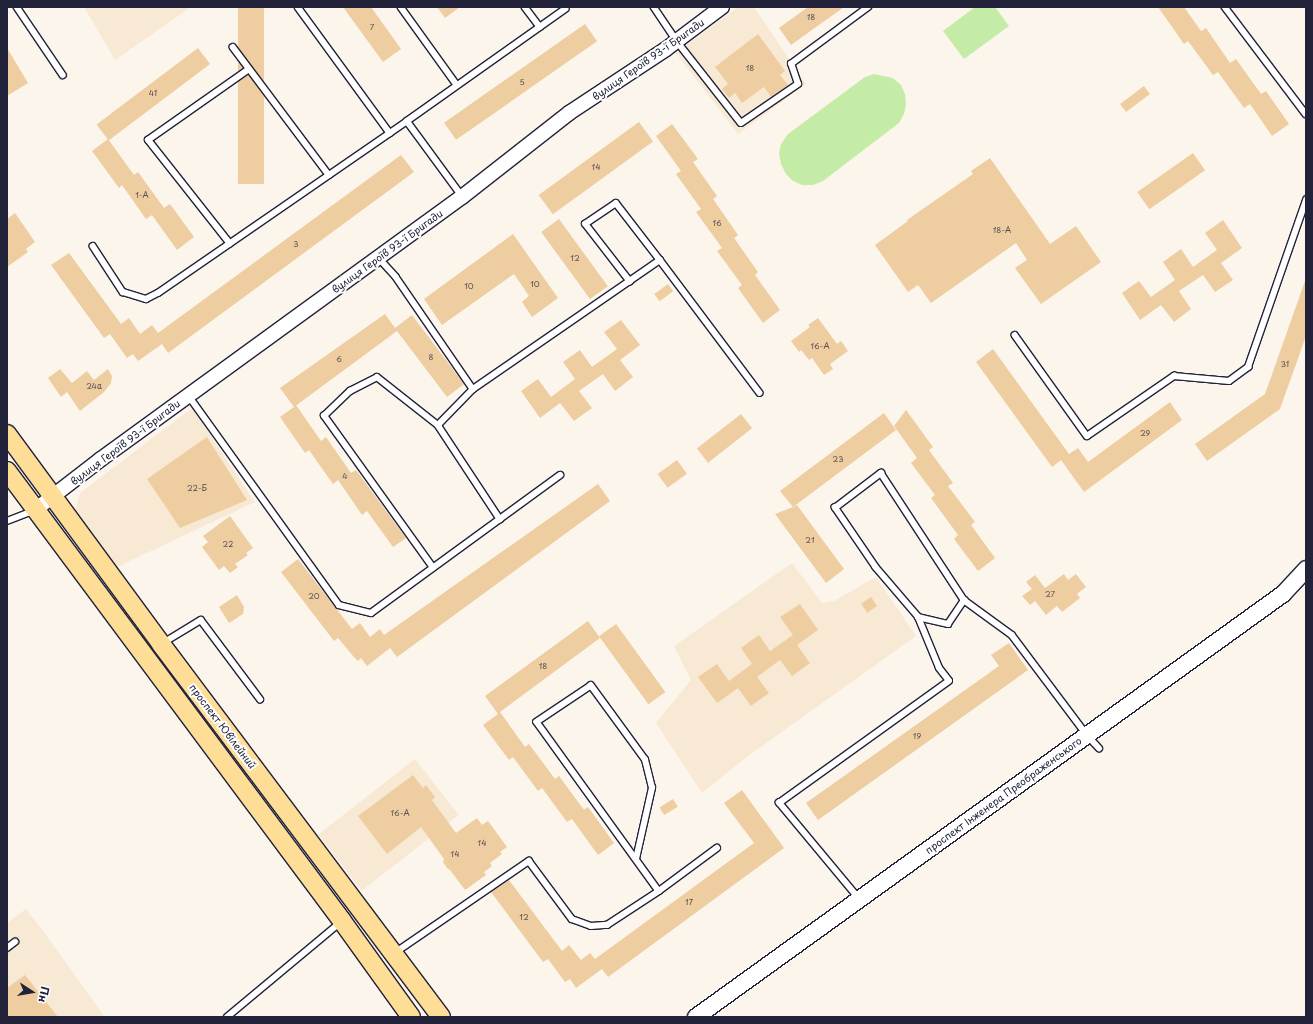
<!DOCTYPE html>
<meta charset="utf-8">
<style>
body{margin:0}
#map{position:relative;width:1313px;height:1024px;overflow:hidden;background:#fcf5ec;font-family:"Playpen Sans",sans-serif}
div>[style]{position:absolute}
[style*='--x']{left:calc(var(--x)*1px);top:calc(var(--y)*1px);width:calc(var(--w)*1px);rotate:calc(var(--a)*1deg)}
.built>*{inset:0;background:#f8e9d5;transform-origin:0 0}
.green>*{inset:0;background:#c5eca7}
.building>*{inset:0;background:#eecda0;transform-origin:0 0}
.roads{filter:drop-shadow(1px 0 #22223b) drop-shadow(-1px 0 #22223b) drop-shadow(0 1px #22223b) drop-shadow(0 -1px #22223b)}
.service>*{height:5.5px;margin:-2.75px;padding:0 2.75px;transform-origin:2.75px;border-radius:2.75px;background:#fff}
.tertiary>*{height:14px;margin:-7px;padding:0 7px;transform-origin:7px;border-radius:7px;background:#fff}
.secondary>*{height:16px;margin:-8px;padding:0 8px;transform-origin:8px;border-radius:8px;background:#fff}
.primary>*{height:18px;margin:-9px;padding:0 9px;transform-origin:9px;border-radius:9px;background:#fedd96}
span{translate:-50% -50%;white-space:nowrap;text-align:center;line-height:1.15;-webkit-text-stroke:4px #fff;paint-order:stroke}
.number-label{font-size:8px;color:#554d54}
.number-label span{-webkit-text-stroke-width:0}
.street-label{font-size:10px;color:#22223b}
.frame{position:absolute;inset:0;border:8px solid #22223b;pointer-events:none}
.north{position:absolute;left:12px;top:972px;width:40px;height:40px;-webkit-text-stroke:3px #fff;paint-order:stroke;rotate:102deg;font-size:11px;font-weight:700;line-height:16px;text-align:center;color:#22223b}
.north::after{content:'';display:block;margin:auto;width:14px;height:18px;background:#22223b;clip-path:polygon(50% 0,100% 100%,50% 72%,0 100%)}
</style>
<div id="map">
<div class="built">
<div style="clip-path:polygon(84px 7px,191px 7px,115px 60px)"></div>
<div style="clip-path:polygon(738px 7px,754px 7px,806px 84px,738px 134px,676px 53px)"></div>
<div style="clip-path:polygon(192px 408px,255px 502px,115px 568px,75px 511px,80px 493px)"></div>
<div style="clip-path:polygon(792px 563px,822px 603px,834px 601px,876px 577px,916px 636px,747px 757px,702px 793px,656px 723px,691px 680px,674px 646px)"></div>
<div style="left:415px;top:759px;width:71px;height:123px;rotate:52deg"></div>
<div style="clip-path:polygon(26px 909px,43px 931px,105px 1017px,7px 1017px,7px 923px)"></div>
</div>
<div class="green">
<div style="clip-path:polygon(975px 7px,995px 7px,1009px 26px,964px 59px,943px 31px)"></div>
<div style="clip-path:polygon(874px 74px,893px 78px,901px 85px,905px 94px,906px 104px,904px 114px,899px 123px,823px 181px,813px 185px,802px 185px,793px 181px,786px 174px,781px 164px,779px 154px,781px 144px,788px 134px,865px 77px)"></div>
</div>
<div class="building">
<div style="left:238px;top:7px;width:26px;height:177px"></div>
<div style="clip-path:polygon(343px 7px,371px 7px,401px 49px,383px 62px)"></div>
<div style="clip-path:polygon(437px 7px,460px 7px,445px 18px)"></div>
<div style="clip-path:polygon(808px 7px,844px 7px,791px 45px,779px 28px)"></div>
<div style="clip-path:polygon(1158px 7px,1184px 7px,1201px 31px,1206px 28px,1230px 63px,1236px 59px,1261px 94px,1266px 91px,1289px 124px,1272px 136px,1250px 104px,1244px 108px,1218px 72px,1213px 75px,1188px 41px,1184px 44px)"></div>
<div style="left:585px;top:24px;width:21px;height:172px;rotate:55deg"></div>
<div style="clip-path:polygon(758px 34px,785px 71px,780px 75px,788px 85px,771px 97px,764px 87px,742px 103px,735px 93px,729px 98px,722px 89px,728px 84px,715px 67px)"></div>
<div style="clip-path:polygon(7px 48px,28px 83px,7px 96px)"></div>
<div style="left:198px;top:48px;width:20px;height:127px;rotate:53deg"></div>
<div style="left:1144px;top:86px;width:10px;height:30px;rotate:53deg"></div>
<div style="left:639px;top:122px;width:24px;height:124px;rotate:54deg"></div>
<div style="clip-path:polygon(672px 124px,698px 159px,693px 162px,717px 196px,713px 199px,738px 235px,734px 238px,758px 272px,755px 275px,780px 310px,763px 323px,738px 288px,742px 285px,717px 251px,722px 248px,696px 212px,701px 209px,676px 174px,681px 171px,656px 136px)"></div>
<div style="clip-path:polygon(108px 139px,134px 175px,138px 172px,164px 208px,170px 204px,194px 237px,177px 250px,152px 215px,146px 219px,122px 185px,119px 188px,92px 151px)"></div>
<div style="left:1193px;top:153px;width:21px;height:68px;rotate:55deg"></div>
<div style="clip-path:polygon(401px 155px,414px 172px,168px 353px,162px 344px,138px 361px,133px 354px,127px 358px,110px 334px,104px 338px,51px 265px,69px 253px,121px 324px,129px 318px,140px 334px,152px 325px,158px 333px)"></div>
<div style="clip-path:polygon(990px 158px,1050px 244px,1076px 226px,1101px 262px,1041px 304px,1015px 268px,1027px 260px,1016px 243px,931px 303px,918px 285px,908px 292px,875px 245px,908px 221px,907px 220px,973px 174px,971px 171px)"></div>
<div style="clip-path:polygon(15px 213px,35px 242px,26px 249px,28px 252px,7px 267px,7px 219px)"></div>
<div style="left:559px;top:219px;width:83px;height:22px;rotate:54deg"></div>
<div style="clip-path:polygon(1223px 220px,1242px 248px,1221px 263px,1233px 280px,1215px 292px,1203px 275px,1179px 291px,1191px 309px,1174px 322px,1161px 305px,1140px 320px,1122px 293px,1139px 281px,1151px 297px,1175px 280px,1163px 262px,1181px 249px,1193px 267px,1217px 250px,1205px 233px)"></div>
<div style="clip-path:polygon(513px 234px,558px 298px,532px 317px,522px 302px,529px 296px,514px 274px,442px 325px,424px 299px)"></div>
<div style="clip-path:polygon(1305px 281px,1306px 281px,1306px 336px,1280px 409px,1207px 461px,1195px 444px,1265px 394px)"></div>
<div style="left:668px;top:284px;width:9px;height:17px;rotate:54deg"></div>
<div style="clip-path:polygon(385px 314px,395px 328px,412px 315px,464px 384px,447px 397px,397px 331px,294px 407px,296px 405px,321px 441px,326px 437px,351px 473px,356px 470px,406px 538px,393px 547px,367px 511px,362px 515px,338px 480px,333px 484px,309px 450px,305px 453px,280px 417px,294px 407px,280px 388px)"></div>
<div style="clip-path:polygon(818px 318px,837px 344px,841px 341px,848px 351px,830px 364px,833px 369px,824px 375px,812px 358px,809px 360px,801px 350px,799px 352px,791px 341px,810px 327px,808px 325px)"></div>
<div style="clip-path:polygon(621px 320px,640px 345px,620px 360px,633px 377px,615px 391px,603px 374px,579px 391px,592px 408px,574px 421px,560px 403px,540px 418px,521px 391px,538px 379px,551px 397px,575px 379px,563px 362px,580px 350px,592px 367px,617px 349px,604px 332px)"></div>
<div style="clip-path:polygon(993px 349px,1069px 454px,1078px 448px,1088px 462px,1170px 402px,1182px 420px,1084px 492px,1061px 460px,1052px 467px,976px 362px)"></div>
<div style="clip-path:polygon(60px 369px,72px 383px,87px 371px,94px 380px,108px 369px,112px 376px,111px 383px,104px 392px,80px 411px,67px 392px,61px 397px,48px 378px)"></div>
<div style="clip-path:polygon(906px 410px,933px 447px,929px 450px,953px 483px,948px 486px,975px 522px,971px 525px,995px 558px,978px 571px,954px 539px,958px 535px,931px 498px,935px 495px,911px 463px,917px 458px,894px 426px)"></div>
<div style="clip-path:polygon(884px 413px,896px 430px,793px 507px,797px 505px,844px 569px,826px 583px,775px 514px,793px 507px,780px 491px)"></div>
<div style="left:741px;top:414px;width:18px;height:56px;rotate:52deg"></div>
<div style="clip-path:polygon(207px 437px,247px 500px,180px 528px,147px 479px)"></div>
<div style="left:677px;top:460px;width:17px;height:24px;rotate:54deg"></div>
<div style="clip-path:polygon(598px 484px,610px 501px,397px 657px,390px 648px,367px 666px,361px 658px,358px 661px,353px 656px,338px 638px,334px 641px,281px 572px,298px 559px,352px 629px,360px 623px,370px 637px,380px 629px,384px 635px)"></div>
<div style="clip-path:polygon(230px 516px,253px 548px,246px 553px,248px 555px,235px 564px,238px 567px,230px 573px,224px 566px,219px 570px,202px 547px,208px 542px,203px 536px)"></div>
<div style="clip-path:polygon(1064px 574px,1068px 580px,1076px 574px,1086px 587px,1077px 594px,1080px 598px,1062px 612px,1057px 606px,1046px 615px,1035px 601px,1030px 605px,1022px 596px,1032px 589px,1026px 582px,1035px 575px,1045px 588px)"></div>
<div style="clip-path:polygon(237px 595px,244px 607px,243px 614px,229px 623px,219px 607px)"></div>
<div style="left:871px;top:597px;width:11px;height:12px;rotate:56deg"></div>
<div style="clip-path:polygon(800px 604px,818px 630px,797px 645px,810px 663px,792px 676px,780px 660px,757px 677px,769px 693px,751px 706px,738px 688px,717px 703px,698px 677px,717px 664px,729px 681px,752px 664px,741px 648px,759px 635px,770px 651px,793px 635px,780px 617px)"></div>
<div style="clip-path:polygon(588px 621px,600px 638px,500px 712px,525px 747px,529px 744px,555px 779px,559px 776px,584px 810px,588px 807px,614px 843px,598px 855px,572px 819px,567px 822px,542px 788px,538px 791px,513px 757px,509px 760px,483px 725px,498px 714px,485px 696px)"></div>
<div style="left:616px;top:624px;width:84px;height:21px;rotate:54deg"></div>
<div style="clip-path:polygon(1009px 643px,1028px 670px,818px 820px,806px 803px,999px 666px,991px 655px)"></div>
<div style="clip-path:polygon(413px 775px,423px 788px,426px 785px,435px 797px,432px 800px,456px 833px,477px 818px,482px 825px,488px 821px,507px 847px,500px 852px,502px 854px,490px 863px,492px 866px,484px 872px,486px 875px,465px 890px,450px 870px,447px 868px,443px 862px,444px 859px,421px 827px,387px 854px,358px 816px)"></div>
<div style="clip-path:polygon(742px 790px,784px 848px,608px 977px,602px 969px,576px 988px,570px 979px,565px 982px,548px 959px,543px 962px,491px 892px,509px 880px,562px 951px,569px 945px,581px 960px,590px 953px,595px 959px,754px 843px,724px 803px)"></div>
<div style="left:673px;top:799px;width:9px;height:16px;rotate:58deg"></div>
<div style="clip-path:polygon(25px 975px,58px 1017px,7px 1017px,7px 988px)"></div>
</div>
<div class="roads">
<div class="service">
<div style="--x:17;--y:7;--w:82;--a:55.9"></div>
<div style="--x:298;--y:7;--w:156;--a:53.9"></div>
<div style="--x:401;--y:7;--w:96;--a:54.3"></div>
<div style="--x:525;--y:7;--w:25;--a:53"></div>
<div style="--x:654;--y:7;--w:40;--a:56"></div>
<div style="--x:676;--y:40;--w:105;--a:51.9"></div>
<div style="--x:741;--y:123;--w:69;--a:-34.4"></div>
<div style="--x:798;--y:84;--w:21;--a:-109"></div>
<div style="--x:791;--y:64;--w:96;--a:-36.5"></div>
<div style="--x:1225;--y:7;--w:134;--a:52.9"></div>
<div style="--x:233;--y:47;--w:160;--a:53.1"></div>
<div style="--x:407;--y:121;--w:194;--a:-35.3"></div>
<div style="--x:230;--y:244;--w:132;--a:-128.3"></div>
<div style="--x:148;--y:140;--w:123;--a:-35.1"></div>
<div style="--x:93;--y:246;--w:55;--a:56.9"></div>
<div style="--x:123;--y:292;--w:24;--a:17"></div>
<div style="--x:146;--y:299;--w:13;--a:-27"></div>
<div style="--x:158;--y:293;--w:303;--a:-34.6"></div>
<div style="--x:407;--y:121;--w:93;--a:53.7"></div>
<div style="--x:379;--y:258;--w:25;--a:48"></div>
<div style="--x:396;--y:277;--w:136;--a:55.5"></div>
<div style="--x:630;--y:282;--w:73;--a:-127.8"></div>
<div style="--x:585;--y:224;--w:37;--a:-34"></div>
<div style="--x:616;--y:203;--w:72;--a:52.3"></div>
<div style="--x:1015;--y:335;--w:124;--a:54.5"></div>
<div style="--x:1087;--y:436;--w:106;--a:-34.6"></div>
<div style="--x:1174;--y:376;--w:55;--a:5.2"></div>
<div style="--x:1229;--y:381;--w:24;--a:-36"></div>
<div style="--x:1248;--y:367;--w:177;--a:-70.8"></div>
<div style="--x:189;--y:396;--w:257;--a:54.3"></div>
<div style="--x:339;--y:605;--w:33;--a:14"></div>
<div style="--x:371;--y:613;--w:234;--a:-36.1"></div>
<div style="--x:438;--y:425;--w:50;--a:-45.8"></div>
<div style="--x:473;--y:389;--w:227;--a:-34.6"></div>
<div style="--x:660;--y:260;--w:166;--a:53.1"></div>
<div style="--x:7;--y:521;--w:28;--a:-21"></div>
<div style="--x:433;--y:568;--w:187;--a:-125.6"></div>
<div style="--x:324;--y:416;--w:36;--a:-44"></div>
<div style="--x:350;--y:391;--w:30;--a:-27"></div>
<div style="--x:377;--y:377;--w:78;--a:38.2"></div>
<div style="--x:438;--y:425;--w:113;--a:56.6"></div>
<div style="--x:918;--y:617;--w:65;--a:-130.6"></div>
<div style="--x:876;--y:568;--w:73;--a:-124.3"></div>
<div style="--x:835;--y:508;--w:58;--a:-37.3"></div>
<div style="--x:881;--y:473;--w:152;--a:56.8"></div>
<div style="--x:163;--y:643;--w:44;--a:-31.2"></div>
<div style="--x:201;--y:620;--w:99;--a:53.2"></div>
<div style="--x:636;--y:859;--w:73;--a:-77.3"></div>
<div style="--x:652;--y:788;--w:29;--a:-104"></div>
<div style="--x:645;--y:760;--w:92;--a:-126.1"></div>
<div style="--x:591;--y:686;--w:65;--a:146.3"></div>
<div style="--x:537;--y:722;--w:208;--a:54.2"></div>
<div style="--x:859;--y:899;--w:125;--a:-129.8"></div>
<div style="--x:779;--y:803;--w:209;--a:-35.7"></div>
<div style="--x:949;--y:681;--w:16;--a:-128"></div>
<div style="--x:939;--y:668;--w:55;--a:-112.4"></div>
<div style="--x:918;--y:617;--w:31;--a:13"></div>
<div style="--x:948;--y:624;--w:29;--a:-56"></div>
<div style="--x:964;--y:600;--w:59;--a:36.1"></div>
<div style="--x:1012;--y:635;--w:125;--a:53.1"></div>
<div style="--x:1087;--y:735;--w:18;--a:47"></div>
<div style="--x:7;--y:948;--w:10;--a:-37"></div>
<div style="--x:396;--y:952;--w:161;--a:-34.4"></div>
<div style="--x:529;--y:861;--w:72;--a:53.4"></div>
<div style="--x:572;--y:919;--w:20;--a:20"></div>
<div style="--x:591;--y:926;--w:16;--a:-4"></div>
<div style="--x:607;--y:925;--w:62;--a:-33.2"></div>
<div style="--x:659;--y:891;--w:72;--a:-36.6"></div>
<div style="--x:227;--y:1017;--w:147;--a:-39.8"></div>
</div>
<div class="tertiary">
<div style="--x:35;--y:510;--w:83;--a:-37.7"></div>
<div style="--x:101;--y:459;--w:446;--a:-36"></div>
<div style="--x:462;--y:197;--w:136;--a:-38.1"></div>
<div style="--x:569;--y:113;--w:116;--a:-33.4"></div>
<div style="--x:666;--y:49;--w:70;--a:-36.9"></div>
</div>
<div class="secondary">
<div style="--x:696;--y:1017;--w:724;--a:-35.78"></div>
<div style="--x:1283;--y:594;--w:34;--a:-47"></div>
</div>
<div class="primary">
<div style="--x:7;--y:434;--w:260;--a:53.7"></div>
<div style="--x:161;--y:644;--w:466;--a:53.1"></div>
<div style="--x:7;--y:471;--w:561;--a:53.33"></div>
<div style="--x:342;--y:921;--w:118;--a:54.3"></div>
</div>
</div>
<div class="number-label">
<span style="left:811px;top:18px">18</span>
<span style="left:372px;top:28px">7</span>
<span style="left:750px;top:69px">18</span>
<span style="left:522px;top:83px">5</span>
<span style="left:153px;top:94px">41</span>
<span style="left:596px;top:168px">14</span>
<span style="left:142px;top:196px">1-А</span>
<span style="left:717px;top:224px">16</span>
<span style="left:1002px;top:231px">18-А</span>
<span style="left:296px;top:245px">3</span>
<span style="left:575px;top:259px">12</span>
<span style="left:535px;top:285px">10</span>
<span style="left:469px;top:287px">10</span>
<span style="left:820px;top:347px">16-А</span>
<span style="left:431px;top:358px">8</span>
<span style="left:339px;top:360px">6</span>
<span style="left:1285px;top:365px">31</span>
<span style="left:94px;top:387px">24а</span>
<span style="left:1145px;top:434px">29</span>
<span style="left:838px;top:460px">23</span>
<span style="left:345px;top:477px">4</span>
<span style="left:197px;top:489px">22-Б</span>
<span style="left:810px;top:541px">21</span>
<span style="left:228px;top:545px">22</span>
<span style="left:1050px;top:595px">27</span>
<span style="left:314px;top:597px">20</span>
<span style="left:543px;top:667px">18</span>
<span style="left:917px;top:737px">19</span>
<span style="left:400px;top:814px">16-А</span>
<span style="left:482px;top:844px">14</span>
<span style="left:455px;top:855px">14</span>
<span style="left:689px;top:903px">17</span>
<span style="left:524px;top:918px">12</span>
</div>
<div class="street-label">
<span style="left:648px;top:59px;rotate:-35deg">вулиця Героїв 93-ї Бригади</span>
<span style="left:387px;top:251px;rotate:-36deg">вулиця Героїв 93-ї Бригади</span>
<span style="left:125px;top:442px;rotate:-37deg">вулиця Героїв 93-ї Бригади</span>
<span style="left:223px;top:726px;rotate:53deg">проспект Ювілейний</span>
<span style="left:1003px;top:795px;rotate:-36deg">проспект Інженера Преображенського</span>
</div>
<div class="frame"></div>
<div class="north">Пн</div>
</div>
